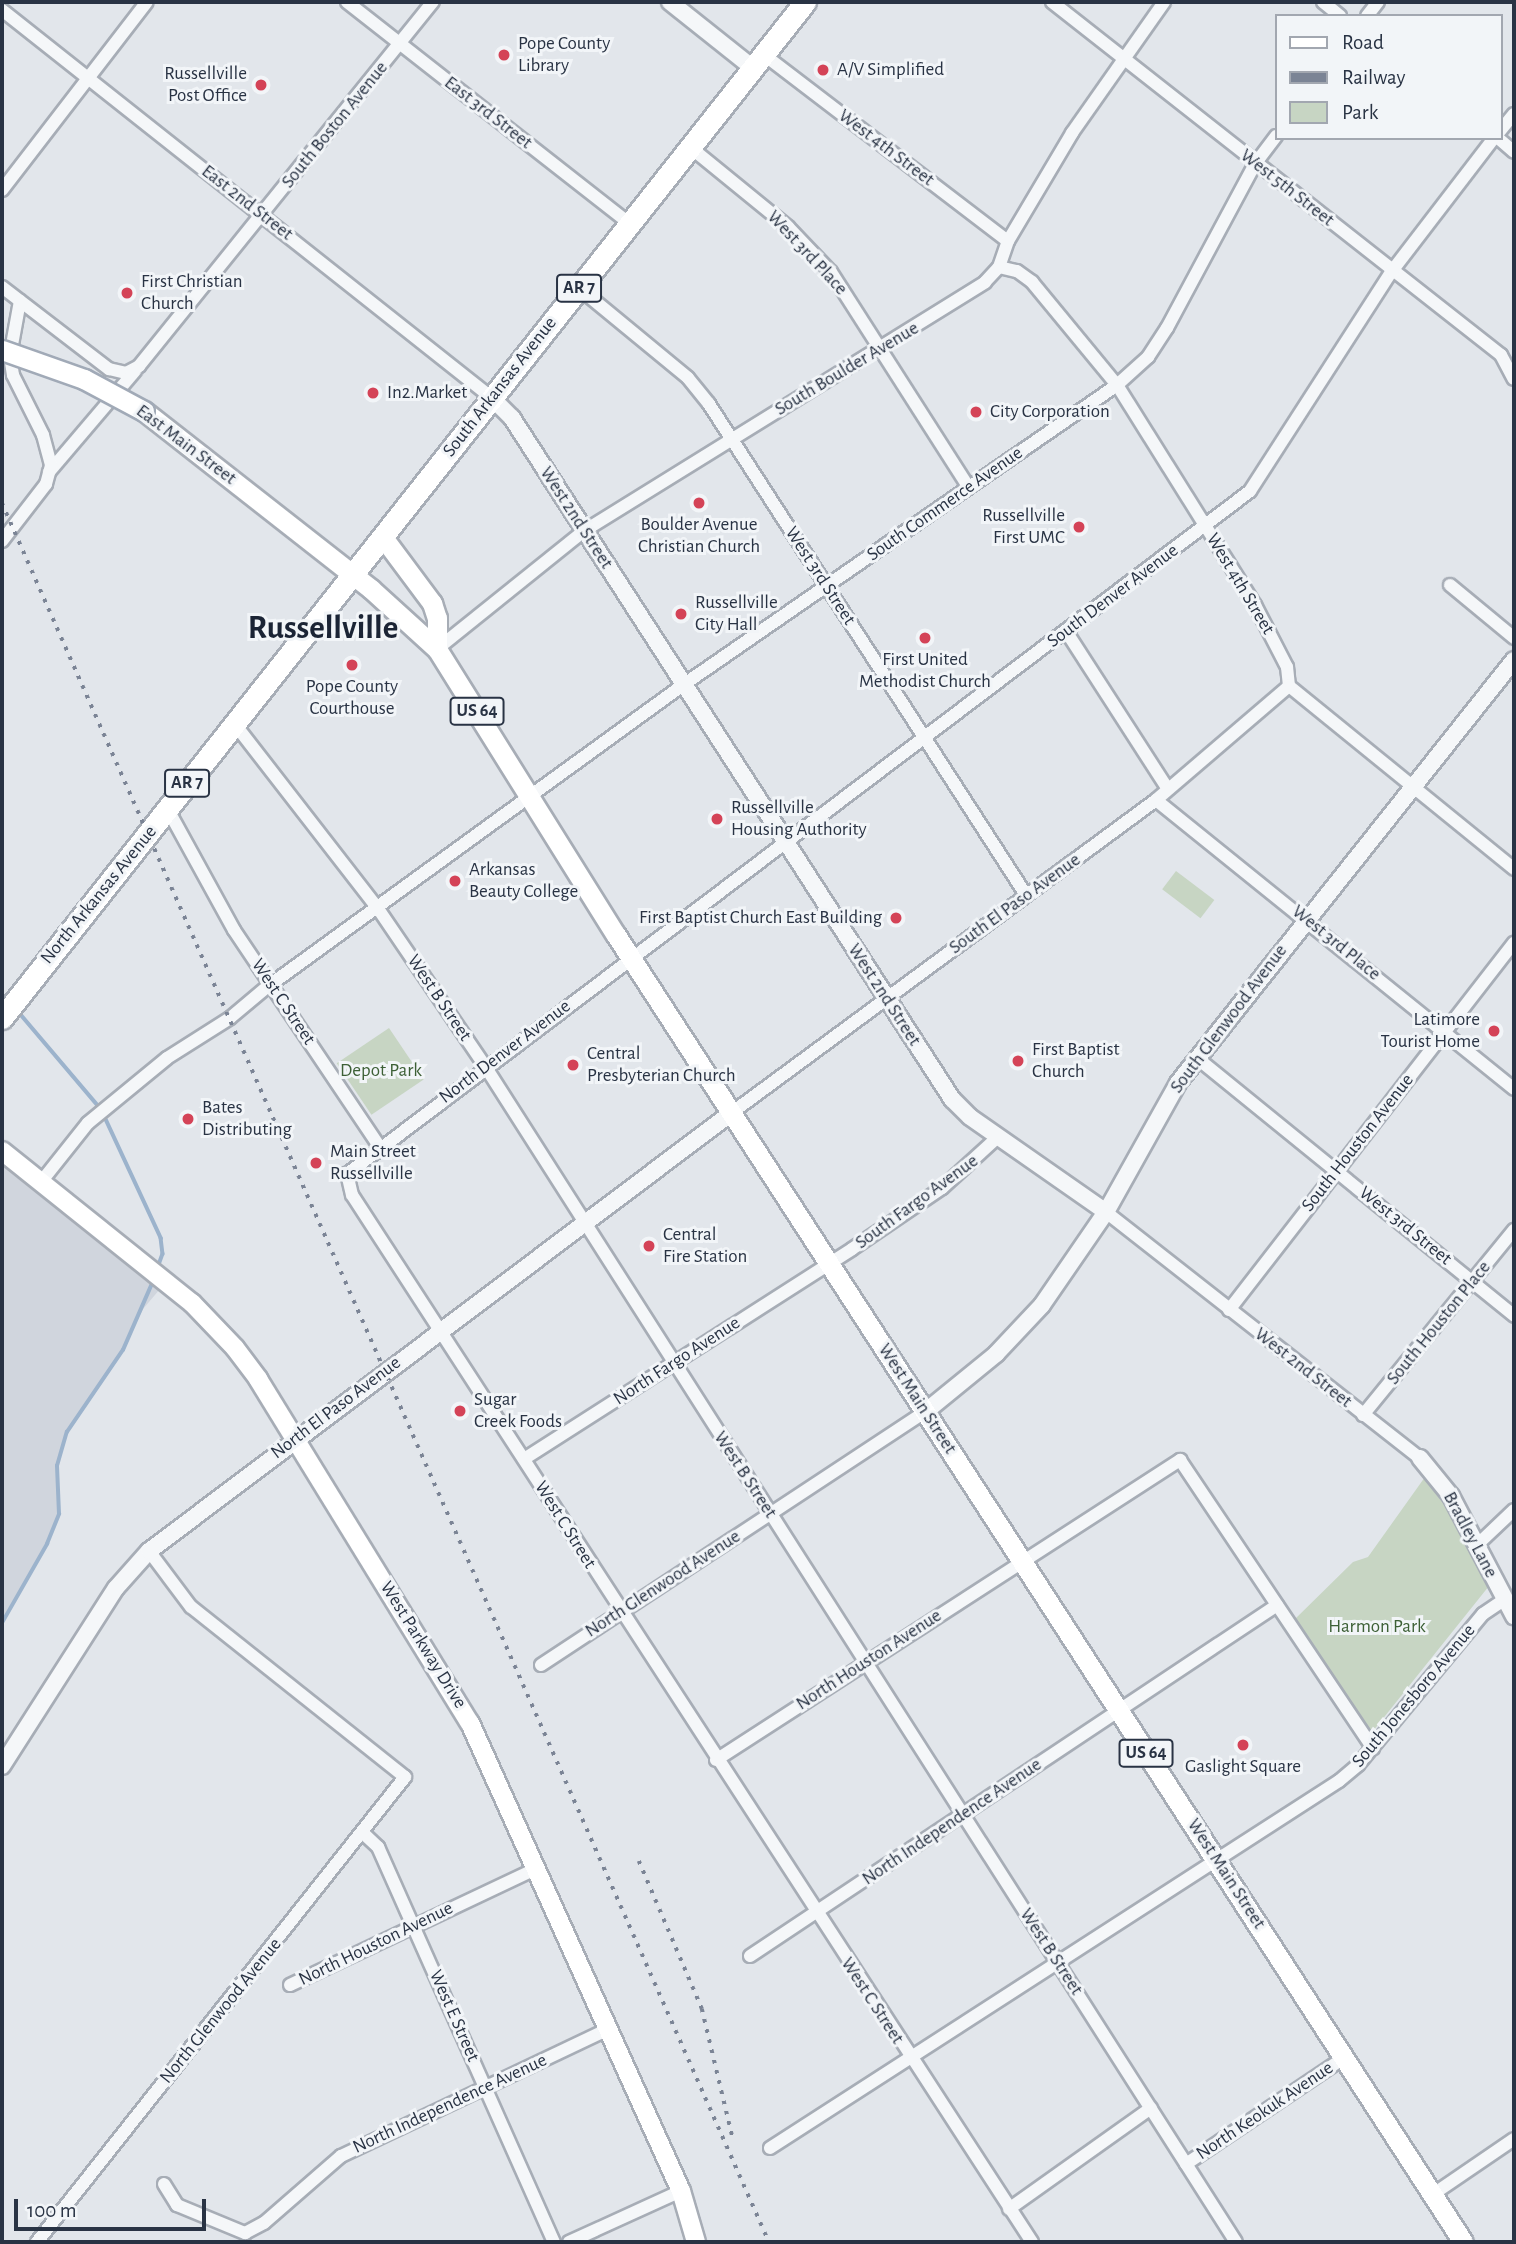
<!DOCTYPE html>
<style>
body{margin:0}
#map{position:relative;width:1516px;height:2244px;overflow:hidden;background:#e2e6eb;font-family:"Alegreya Sans",sans-serif}
div>[style]{position:absolute}
[style*='--x']{left:calc(var(--x)*1px);top:calc(var(--y)*1px);width:calc(var(--w)*1px);rotate:calc(var(--a)*1deg)}
.built>*{inset:0;background:#d0d5dd}
.green>*{inset:0;background:#c7d5c3;transform-origin:0 0}
.stream>*{height:3.5px;margin:-1.75px;padding:0 1.75px;transform-origin:1.75px;border-radius:1.75px;background:#9cb3cc}
.roads{filter:drop-shadow(2px 0 #a7adb6) drop-shadow(-2px 0 #a7adb6) drop-shadow(0 2px #a7adb6) drop-shadow(0 -2px #a7adb6)}
.minor>*{height:12px;margin:-6px;padding:0 6px;transform-origin:6px;border-radius:6px;background:#f5f7f9}
.tertiary>*{height:16px;margin:-8px;padding:0 8px;transform-origin:8px;border-radius:8px;background:#f5f7f9}
.secondary>*{height:18px;margin:-9px;padding:0 9px;transform-origin:9px;border-radius:9px;background:#fff}
.primary>*{height:19px;margin:-9.5px;padding:0 9.5px;transform-origin:9.5px;border-radius:9.5px;background:#fff}
.trunk>*{height:21px;margin:-10.5px;padding:0 10.5px;transform-origin:10.5px;border-radius:10.5px;background:#fff}
.rail>*{height:3.5px;margin-top:-1.75px;transform-origin:0;background:repeating-linear-gradient(90deg,#7b8495 0 3.5px,transparent 0 10.5px)}
.bridges{filter:drop-shadow(2px 0 #a1aab7) drop-shadow(-2px 0 #a1aab7) drop-shadow(0 2px #a1aab7) drop-shadow(0 -2px #a1aab7)}
.primary-bridge>*{height:19px;margin:-9.5px;padding:0 9.5px;transform-origin:9.5px;border-radius:9.5px;background:#fff}
.dots>*{width:19px;height:19px;translate:-50% -50%;box-sizing:border-box;border:4px solid #f2f5f8;border-radius:50%}
span{translate:-50% -50%;white-space:nowrap;text-align:center;line-height:1.15;-webkit-text-stroke:6px #f2f5f8;paint-order:stroke}
.shield-label span{padding:2px 5px;background:#f2f5f8;border:2px solid;border-radius:5px;-webkit-text-stroke-width:0}
.shield-label{font-size:18px;color:#293344;font-weight:700}
.poi-label{font-size:19px;color:#293344}
.left{translate:0 -50%;text-align:left}
.right{translate:-100% -50%;text-align:right}
.street-label{font-size:19px;color:#293344}
.park-label{font-size:19px;color:#3d6036}
.town-label{font-size:33px;color:#1b2435;font-weight:700}
.frame{position:absolute;inset:0;border:4px solid #293344;pointer-events:none}
.legend{position:absolute;left:1275px;top:14px;width:228px;height:126px;box-sizing:border-box;background:#f2f5f8;border:2px solid #a2a7b0;margin:0;padding:9px 12px;list-style:none;font-size:21px;color:#293344}
.legend li{display:flex;align-items:center;gap:14px;height:35px}
.legend b{width:35px;border:2px solid #a2a7b0}
.scale{position:absolute;left:14px;top:2199px;width:192px;height:32px;box-sizing:border-box;border:4px solid #293344;border-top:0;padding-left:9px;font-size:21px;line-height:24px;white-space:nowrap;color:#293344;-webkit-text-stroke:5px #f2f5f8;paint-order:stroke}
</style>
<div id="map">
<div class="built">
<div style="clip-path:polygon(2px 1151px,166px 1282px,143px 1309px,123px 1350px,67px 1432px,57px 1466px,59px 1514px,47px 1544px,2px 1623px)"></div>
</div>
<div class="green">
<div style="left:1176px;top:871px;width:48px;height:23px;rotate:37deg"></div>
<div style="left:389px;top:1028px;width:62px;height:63px;rotate:56deg"></div>
<div style="clip-path:polygon(1425px 1477px,1459px 1526px,1489px 1586px,1373px 1731px,1368px 1729px,1294px 1620px,1353px 1562px,1368px 1557px)"></div>
</div>
<div class="stream">
<div style="--x:17;--y:1010;--w:128;--a:49.7"></div>
<div style="--x:104;--y:1115;--w:136;--a:65.1"></div>
<div style="--x:161;--y:1238;--w:16;--a:83"></div>
<div style="--x:163;--y:1254;--w:15;--a:110"></div>
<div style="--x:2;--y:1623;--w:91;--a:-60.3"></div>
<div style="--x:47;--y:1544;--w:32;--a:-68"></div>
<div style="--x:59;--y:1514;--w:48;--a:-92.4"></div>
<div style="--x:57;--y:1466;--w:35;--a:-74"></div>
<div style="--x:67;--y:1432;--w:99;--a:-55.7"></div>
<div style="--x:123;--y:1350;--w:77;--a:-66.4"></div>
</div>
<div class="roads">
<div class="minor">
<div style="--x:347;--y:2;--w:360;--a:38.1"></div>
<div style="--x:1052;--y:2;--w:571;--a:38.17"></div>
<div style="--x:1501;--y:355;--w:27;--a:62"></div>
<div style="--x:1323;--y:2;--w:22;--a:39"></div>
<div style="--x:2;--y:10;--w:625;--a:38.37"></div>
<div style="--x:1367;--y:16;--w:18;--a:-52"></div>
<div style="--x:763;--y:54;--w:308;--a:37.4"></div>
<div style="--x:1500;--y:131;--w:22;--a:-51"></div>
<div style="--x:1498;--y:138;--w:21;--a:41"></div>
<div style="--x:690;--y:147;--w:127;--a:39.2"></div>
<div style="--x:788;--y:227;--w:62;--a:46.3"></div>
<div style="--x:831;--y:272;--w:254;--a:57.4"></div>
<div style="--x:2;--y:190;--w:237;--a:-52.4"></div>
<div style="--x:999;--y:267;--w:18;--a:13"></div>
<div style="--x:1017;--y:271;--w:19;--a:36"></div>
<div style="--x:1032;--y:282;--w:134;--a:50.5"></div>
<div style="--x:1117;--y:385;--w:260;--a:57.9"></div>
<div style="--x:1255;--y:605;--w:70;--a:62.7"></div>
<div style="--x:1287;--y:667;--w:19;--a:84"></div>
<div style="--x:1289;--y:686;--w:290;--a:39.1"></div>
<div style="--x:2;--y:287;--w:135;--a:37.5"></div>
<div style="--x:109;--y:369;--w:17;--a:13"></div>
<div style="--x:126;--y:373;--w:15;--a:-28"></div>
<div style="--x:139;--y:366;--w:468;--a:-51.1"></div>
<div style="--x:579;--y:288;--w:141;--a:39.5"></div>
<div style="--x:688;--y:378;--w:33;--a:51"></div>
<div style="--x:709;--y:404;--w:584;--a:57.15"></div>
<div style="--x:49;--y:472;--w:133;--a:-49.6"></div>
<div style="--x:2;--y:541;--w:72;--a:-52.3"></div>
<div style="--x:46;--y:484;--w:20;--a:-75"></div>
<div style="--x:51;--y:465;--w:31;--a:-105"></div>
<div style="--x:43;--y:435;--w:67;--a:-116.6"></div>
<div style="--x:13;--y:375;--w:19;--a:-99"></div>
<div style="--x:10;--y:356;--w:56;--a:-79.7"></div>
<div style="--x:1450;--y:585;--w:83;--a:39.6"></div>
<div style="--x:1066;--y:631;--w:188;--a:57.2"></div>
<div style="--x:437;--y:649;--w:189;--a:-38.8"></div>
<div style="--x:584;--y:531;--w:472;--a:-31.8"></div>
<div style="--x:985;--y:282;--w:21;--a:-47"></div>
<div style="--x:999;--y:267;--w:28;--a:-71"></div>
<div style="--x:1008;--y:241;--w:126;--a:-59.3"></div>
<div style="--x:1072;--y:133;--w:160;--a:-54.9"></div>
<div style="--x:234;--y:723;--w:237;--a:52.2"></div>
<div style="--x:379;--y:910;--w:189;--a:55.8"></div>
<div style="--x:485;--y:1066;--w:1395;--a:57.44"></div>
<div style="--x:1156;--y:800;--w:460;--a:38.9"></div>
<div style="--x:167;--y:808;--w:139;--a:61.2"></div>
<div style="--x:234;--y:930;--w:260;--a:56.1"></div>
<div style="--x:1197;--y:1058;--w:409;--a:39.1"></div>
<div style="--x:734;--y:1111;--w:524;--a:-36.39"></div>
<div style="--x:1156;--y:800;--w:175;--a:-40.6"></div>
<div style="--x:41;--y:1182;--w:75;--a:-51.5"></div>
<div style="--x:88;--y:1123;--w:102;--a:-39.4"></div>
<div style="--x:167;--y:1058;--w:75;--a:-32.4"></div>
<div style="--x:230;--y:1018;--w:48;--a:-40"></div>
<div style="--x:267;--y:987;--w:514;--a:-35.98"></div>
<div style="--x:683;--y:685;--w:528;--a:-34.65"></div>
<div style="--x:1117;--y:385;--w:42;--a:-42.1"></div>
<div style="--x:1148;--y:357;--w:35;--a:-57"></div>
<div style="--x:1167;--y:328;--w:186;--a:-61.8"></div>
<div style="--x:1255;--y:164;--w:35;--a:-53"></div>
<div style="--x:1106;--y:1212;--w:399;--a:38.1"></div>
<div style="--x:1229;--y:1310;--w:465;--a:-52.2"></div>
<div style="--x:1363;--y:1415;--w:239;--a:-50.8"></div>
<div style="--x:524;--y:1459;--w:389;--a:-32.6"></div>
<div style="--x:852;--y:1249;--w:109;--a:-34.1"></div>
<div style="--x:942;--y:1188;--w:77;--a:-42.4"></div>
<div style="--x:1477;--y:1545;--w:51;--a:-43.4"></div>
<div style="--x:541;--y:1665;--w:460;--a:-33.4"></div>
<div style="--x:716;--y:1760;--w:553;--a:-32.88"></div>
<div style="--x:1180;--y:1460;--w:347;--a:56.2"></div>
<div style="--x:363;--y:1833;--w:21;--a:43"></div>
<div style="--x:378;--y:1847;--w:432;--a:66"></div>
<div style="--x:750;--y:1956;--w:633;--a:-33.66"></div>
<div style="--x:290;--y:1985;--w:274;--a:-25.3"></div>
<div style="--x:770;--y:2148;--w:677;--a:-32.82"></div>
<div style="--x:1339;--y:1781;--w:25;--a:-40"></div>
<div style="--x:1358;--y:1765;--w:196;--a:-50.4"></div>
<div style="--x:1483;--y:1614;--w:25;--a:-34"></div>
<div style="--x:1186;--y:2164;--w:190;--a:-33.9"></div>
<div style="--x:164;--y:2184;--w:25;--a:58"></div>
<div style="--x:177;--y:2205;--w:74;--a:22.4"></div>
<div style="--x:245;--y:2233;--w:21;--a:-28"></div>
<div style="--x:264;--y:2223;--w:102;--a:-41"></div>
<div style="--x:341;--y:2156;--w:297;--a:-25.4"></div>
<div style="--x:1432;--y:2195;--w:99;--a:-34.3"></div>
<div style="--x:1009;--y:2209;--w:174;--a:-35.4"></div>
<div style="--x:37;--y:2242;--w:593;--a:-51.64"></div>
<div style="--x:405;--y:1777;--w:273;--a:-141.5"></div>
<div style="--x:191;--y:1607;--w:70;--a:-126.9"></div>
<div style="--x:569;--y:2242;--w:123;--a:-24.5"></div>
<div style="--x:1032;--y:2242;--w:1248;--a:-123"></div>
<div style="--x:352;--y:1195;--w:22;--a:-103"></div>
<div style="--x:347;--y:1174;--w:1132;--a:-37.1"></div>
<div style="--x:1250;--y:491;--w:262;--a:-57.2"></div>
<div style="--x:1392;--y:271;--w:168;--a:-52.5"></div>
</div>
<div class="tertiary">
<div style="--x:670;--y:2;--w:106;--a:38.5"></div>
<div style="--x:492;--y:398;--w:28;--a:45"></div>
<div style="--x:512;--y:418;--w:811;--a:57.13"></div>
<div style="--x:952;--y:1099;--w:25;--a:45"></div>
<div style="--x:970;--y:1117;--w:166;--a:34.9"></div>
<div style="--x:925;--y:1412;--w:92;--a:-39.2"></div>
<div style="--x:996;--y:1354;--w:67;--a:-46.8"></div>
<div style="--x:1042;--y:1305;--w:113;--a:-55.5"></div>
<div style="--x:1106;--y:1212;--w:148;--a:-60.8"></div>
<div style="--x:1178;--y:1083;--w:540;--a:-51.54"></div>
<div style="--x:1420;--y:1458;--w:49;--a:50.8"></div>
<div style="--x:1451;--y:1496;--w:136;--a:62.3"></div>
<div style="--x:2;--y:1766;--w:211;--a:-57.4"></div>
<div style="--x:116;--y:1588;--w:50;--a:-48.3"></div>
<div style="--x:149;--y:1551;--w:732;--a:-36.95"></div>
</div>
<div class="secondary">
<div style="--x:2;--y:1151;--w:243;--a:38.7"></div>
<div style="--x:192;--y:1303;--w:62;--a:46.3"></div>
<div style="--x:235;--y:1348;--w:39;--a:53"></div>
<div style="--x:258;--y:1379;--w:404;--a:58.4"></div>
<div style="--x:470;--y:1723;--w:513;--a:65.73"></div>
<div style="--x:681;--y:2191;--w:53;--a:73.6"></div>
</div>
<div class="primary">
<div style="--x:144;--y:411;--w:288;--a:38.1"></div>
<div style="--x:371;--y:589;--w:89;--a:42.3"></div>
<div style="--x:437;--y:649;--w:337;--a:58"></div>
<div style="--x:616;--y:935;--w:1557;--a:57.05"></div>
<div style="--x:382;--y:536;--w:84;--a:53.3"></div>
<div style="--x:432;--y:603;--w:16;--a:72"></div>
<div style="--x:437;--y:618;--w:31;--a:90"></div>
</div>
<div class="trunk">
<div style="--x:2;--y:1018;--w:1295;--a:-51.68"></div>
</div>
</div>
<div class="rail">
<div style="--x:2;--y:503;--w:1901;--a:66.2"></div>
<div style="--x:639;--y:1861;--w:161;--a:66.9"></div>
<div style="--x:702;--y:2009;--w:134;--a:76.6"></div>
</div>
<div class="bridges">
<div class="primary-bridge">
<div style="--x:2;--y:350;--w:87;--a:19.5"></div>
<div style="--x:84;--y:379;--w:68;--a:28.1"></div>
</div>
</div>
<div class="dots">
<div style="left:504px;top:55px;background:#d44357"></div>
<div style="left:823px;top:70px;background:#d44357"></div>
<div style="left:261px;top:85px;background:#d44357"></div>
<div style="left:127px;top:293px;background:#d44357"></div>
<div style="left:373px;top:393px;background:#d44357"></div>
<div style="left:976px;top:412px;background:#d44357"></div>
<div style="left:699px;top:503px;background:#d44357"></div>
<div style="left:1079px;top:527px;background:#d44357"></div>
<div style="left:681px;top:614px;background:#d44357"></div>
<div style="left:925px;top:638px;background:#d44357"></div>
<div style="left:352px;top:665px;background:#d44357"></div>
<div style="left:717px;top:819px;background:#d44357"></div>
<div style="left:455px;top:881px;background:#d44357"></div>
<div style="left:896px;top:918px;background:#d44357"></div>
<div style="left:1494px;top:1031px;background:#d44357"></div>
<div style="left:1018px;top:1061px;background:#d44357"></div>
<div style="left:573px;top:1065px;background:#d44357"></div>
<div style="left:188px;top:1119px;background:#d44357"></div>
<div style="left:316px;top:1163px;background:#d44357"></div>
<div style="left:649px;top:1246px;background:#d44357"></div>
<div style="left:460px;top:1411px;background:#d44357"></div>
<div style="left:1243px;top:1745px;background:#d44357"></div>
</div>
<div class="shield-label">
<span style="left:579px;top:288px">AR 7</span>
<span style="left:477px;top:711px">US 64</span>
<span style="left:187px;top:783px">AR 7</span>
<span style="left:1146px;top:1753px">US 64</span>
</div>
<div class="poi-label">
<span class="left" style="left:518px;top:55px">Pope County<br>Library</span>
<span class="left" style="left:837px;top:70px">A/V Simplified</span>
<span class="right" style="left:247px;top:85px">Russellville<br>Post Office</span>
<span class="left" style="left:141px;top:293px">First Christian<br>Church</span>
<span class="left" style="left:387px;top:393px">In2.Market</span>
<span class="left" style="left:990px;top:412px">City Corporation</span>
<span class="right" style="left:1065px;top:527px">Russellville<br>First UMC</span>
<span style="left:699px;top:536px">Boulder Avenue<br>Christian Church</span>
<span class="left" style="left:695px;top:614px">Russellville<br>City Hall</span>
<span style="left:925px;top:671px">First United<br>Methodist Church</span>
<span style="left:352px;top:698px">Pope County<br>Courthouse</span>
<span class="left" style="left:731px;top:819px">Russellville<br>Housing Authority</span>
<span class="left" style="left:469px;top:881px">Arkansas<br>Beauty College</span>
<span class="right" style="left:882px;top:918px">First Baptist Church East Building</span>
<span class="right" style="left:1480px;top:1031px">Latimore<br>Tourist Home</span>
<span class="left" style="left:1032px;top:1061px">First Baptist<br>Church</span>
<span class="left" style="left:587px;top:1065px">Central<br>Presbyterian Church</span>
<span class="left" style="left:202px;top:1119px">Bates<br>Distributing</span>
<span class="left" style="left:330px;top:1163px">Main Street<br>Russellville</span>
<span class="left" style="left:663px;top:1246px">Central<br>Fire Station</span>
<span class="left" style="left:474px;top:1411px">Sugar<br>Creek Foods</span>
<span style="left:1243px;top:1767px">Gaslight Square</span>
</div>
<div class="street-label">
<span style="left:488px;top:113px;rotate:38deg">East 3rd Street</span>
<span style="left:335px;top:125px;rotate:-51deg">South Boston Avenue</span>
<span style="left:886px;top:148px;rotate:37deg">West 4th Street</span>
<span style="left:1287px;top:188px;rotate:38deg">West 5th Street</span>
<span style="left:247px;top:203px;rotate:38deg">East 2nd Street</span>
<span style="left:807px;top:253px;rotate:47deg">West 3rd Place</span>
<span style="left:847px;top:369px;rotate:-31deg">South Boulder Avenue</span>
<span style="left:500px;top:387px;rotate:-52deg">South Arkansas Avenue</span>
<span style="left:186px;top:445px;rotate:37deg">East Main Street</span>
<span style="left:945px;top:504px;rotate:-35deg">South Commerce Avenue</span>
<span style="left:576px;top:518px;rotate:57deg">West 2nd Street</span>
<span style="left:820px;top:576px;rotate:57deg">West 3rd Street</span>
<span style="left:1240px;top:584px;rotate:59deg">West 4th Street</span>
<span style="left:1113px;top:596px;rotate:-37deg">South Denver Avenue</span>
<span style="left:99px;top:895px;rotate:-51deg">North Arkansas Avenue</span>
<span style="left:1015px;top:904px;rotate:-36deg">South El Paso Avenue</span>
<span style="left:1336px;top:943px;rotate:39deg">West 3rd Place</span>
<span style="left:884px;top:995px;rotate:57deg">West 2nd Street</span>
<span style="left:439px;top:998px;rotate:56deg">West B Street</span>
<span style="left:283px;top:1002px;rotate:56deg">West C Street</span>
<span style="left:1229px;top:1019px;rotate:-53deg">South Glenwood Avenue</span>
<span style="left:505px;top:1052px;rotate:-37deg">North Denver Avenue</span>
<span style="left:1358px;top:1143px;rotate:-52deg">South Houston Avenue</span>
<span style="left:917px;top:1202px;rotate:-36deg">South Fargo Avenue</span>
<span style="left:1405px;top:1226px;rotate:39deg">West 3rd Street</span>
<span style="left:1439px;top:1323px;rotate:-51deg">South Houston Place</span>
<span style="left:677px;top:1361px;rotate:-33deg">North Fargo Avenue</span>
<span style="left:1303px;top:1368px;rotate:38deg">West 2nd Street</span>
<span style="left:917px;top:1399px;rotate:57deg">West Main Street</span>
<span style="left:336px;top:1408px;rotate:-37deg">North El Paso Avenue</span>
<span style="left:745px;top:1475px;rotate:57deg">West B Street</span>
<span style="left:565px;top:1525px;rotate:58deg">West C Street</span>
<span style="left:1470px;top:1535px;rotate:62deg">Bradley Lane</span>
<span style="left:663px;top:1584px;rotate:-33deg">North Glenwood Avenue</span>
<span style="left:423px;top:1645px;rotate:58deg">West Parkway Drive</span>
<span style="left:869px;top:1660px;rotate:-33deg">North Houston Avenue</span>
<span style="left:1414px;top:1696px;rotate:-50deg">South Jonesboro Avenue</span>
<span style="left:952px;top:1822px;rotate:-34deg">North Independence Avenue</span>
<span style="left:1226px;top:1874px;rotate:57deg">West Main Street</span>
<span style="left:376px;top:1944px;rotate:-26deg">North Houston Avenue</span>
<span style="left:1051px;top:1952px;rotate:57deg">West B Street</span>
<span style="left:872px;top:2001px;rotate:57deg">West C Street</span>
<span style="left:221px;top:2011px;rotate:-51deg">North Glenwood Avenue</span>
<span style="left:454px;top:2016px;rotate:66deg">West E Street</span>
<span style="left:450px;top:2104px;rotate:-25deg">North Independence Avenue</span>
<span style="left:1265px;top:2111px;rotate:-34deg">North Keokuk Avenue</span>
</div>
<div class="park-label">
<span style="left:381px;top:1071px">Depot Park</span>
<span style="left:1377px;top:1627px">Harmon Park</span>
</div>
<div class="town-label">
<span style="left:323px;top:629px">Russellville</span>
</div>
<div class="frame"></div>
<ul class="legend">
<li><b style="height:9px;background:#fff"></b>Road</li>
<li><b style="height:9px;background:#7b8495"></b>Railway</li>
<li><b style="height:19px;background:#c7d5c3"></b>Park</li>
</ul>
<div class="scale">100 m</div>
</div>
